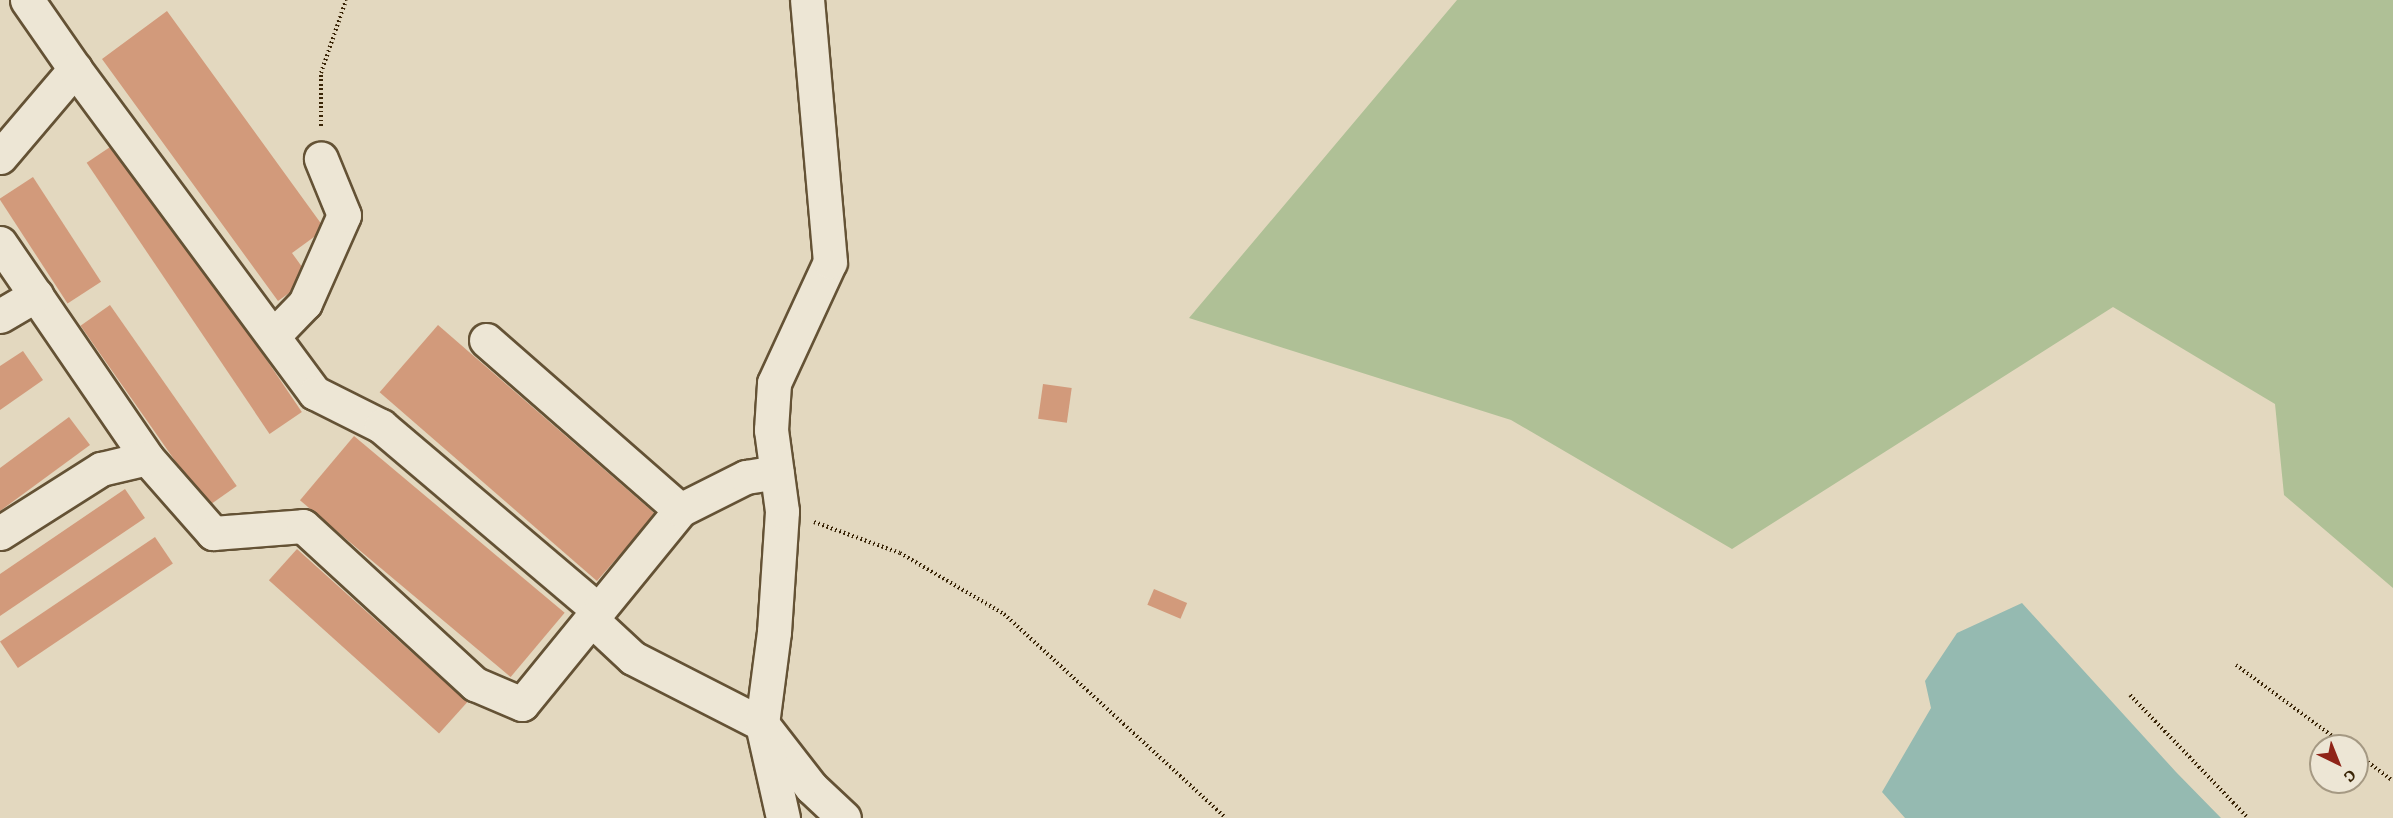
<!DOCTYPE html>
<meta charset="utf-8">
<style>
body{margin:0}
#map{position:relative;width:2393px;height:818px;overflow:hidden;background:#e3d8bf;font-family:Alegreya,serif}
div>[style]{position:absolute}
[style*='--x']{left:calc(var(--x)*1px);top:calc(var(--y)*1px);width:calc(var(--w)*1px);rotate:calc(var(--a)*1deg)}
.green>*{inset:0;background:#afc096}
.water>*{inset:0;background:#95bab1}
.building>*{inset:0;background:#d29a7b;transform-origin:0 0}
.path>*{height:4px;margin-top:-2px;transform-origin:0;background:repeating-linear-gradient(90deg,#3a2507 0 1.5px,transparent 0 4.5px)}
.roads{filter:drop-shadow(2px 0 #645235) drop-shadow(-2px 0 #645235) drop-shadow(0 2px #645235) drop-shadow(0 -2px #645235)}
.minor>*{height:33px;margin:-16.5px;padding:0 16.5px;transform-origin:16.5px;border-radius:16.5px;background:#ede6d5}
span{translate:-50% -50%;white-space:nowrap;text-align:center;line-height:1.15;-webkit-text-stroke:4.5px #ede6d5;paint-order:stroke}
.north{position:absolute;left:2309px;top:734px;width:60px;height:60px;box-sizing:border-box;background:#ede6d5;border:2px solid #a59983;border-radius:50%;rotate:137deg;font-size:16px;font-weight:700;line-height:24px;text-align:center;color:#3a2507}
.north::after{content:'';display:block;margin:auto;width:21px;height:27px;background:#8f2418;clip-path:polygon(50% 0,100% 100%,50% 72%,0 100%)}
</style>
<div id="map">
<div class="green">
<div style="clip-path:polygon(1457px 0,2393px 0,2393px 588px,2284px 495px,2275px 404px,2113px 307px,1732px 549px,1511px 420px,1189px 318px)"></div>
</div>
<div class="water">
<div style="clip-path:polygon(2022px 603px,2176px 772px,2221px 818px,1905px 818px,1882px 792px,1931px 708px,1925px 681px,1957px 633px)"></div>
</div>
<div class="building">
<div style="clip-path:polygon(167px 11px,325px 229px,292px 253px,310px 278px,278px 301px,102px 59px)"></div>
<div style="left:119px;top:141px;width:327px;height:39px;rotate:56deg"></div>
<div style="left:33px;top:177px;width:125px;height:40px;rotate:57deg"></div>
<div style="left:110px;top:305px;width:221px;height:36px;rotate:55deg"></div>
<div style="left:438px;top:325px;width:288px;height:89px;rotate:41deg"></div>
<div style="clip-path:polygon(23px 351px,43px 380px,0 410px,0 366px)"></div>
<div style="left:1043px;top:384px;width:29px;height:35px;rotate:8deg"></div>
<div style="clip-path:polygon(69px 417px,90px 445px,0 511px,0 468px)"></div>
<div style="left:354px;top:436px;width:275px;height:84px;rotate:40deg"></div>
<div style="clip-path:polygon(125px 489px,145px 518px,0 616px,0 574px)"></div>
<div style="left:155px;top:537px;width:32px;height:187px;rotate:56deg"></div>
<div style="left:297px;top:549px;width:229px;height:42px;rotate:42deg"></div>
<div style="left:1154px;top:589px;width:36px;height:17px;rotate:23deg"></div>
</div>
<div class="path">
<div style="--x:321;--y:126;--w:53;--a:-90"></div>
<div style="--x:321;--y:73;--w:77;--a:-71.1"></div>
<div style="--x:814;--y:522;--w:91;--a:19.8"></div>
<div style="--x:900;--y:553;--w:121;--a:30.4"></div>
<div style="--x:1004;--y:614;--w:301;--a:42.6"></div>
<div style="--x:2236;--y:665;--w:137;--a:36.4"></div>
<div style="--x:2130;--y:695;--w:170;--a:46.2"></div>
<div style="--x:2357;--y:754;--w:45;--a:36.9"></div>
</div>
<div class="roads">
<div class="minor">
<div style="--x:27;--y:0;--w:84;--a:55.2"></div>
<div style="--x:0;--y:157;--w:116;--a:-49.6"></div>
<div style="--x:75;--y:69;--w:403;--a:53.5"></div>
<div style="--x:315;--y:393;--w:74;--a:26.6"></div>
<div style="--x:381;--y:426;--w:285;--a:40.3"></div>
<div style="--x:0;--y:243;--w:260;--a:55.6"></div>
<div style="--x:147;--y:458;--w:100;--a:48.7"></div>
<div style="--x:213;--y:533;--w:90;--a:-4.4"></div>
<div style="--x:303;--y:526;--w:234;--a:42.6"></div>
<div style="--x:475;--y:684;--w:51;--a:23.1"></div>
<div style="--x:522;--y:704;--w:250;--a:-50.8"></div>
<div style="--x:0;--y:316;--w:42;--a:-30.3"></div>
<div style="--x:275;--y:334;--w:43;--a:-45.9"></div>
<div style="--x:305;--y:303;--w:96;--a:-66.1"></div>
<div style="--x:344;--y:215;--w:61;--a:-112.3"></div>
<div style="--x:486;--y:340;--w:258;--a:41.2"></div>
<div style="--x:680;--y:510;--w:74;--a:-26.6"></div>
<div style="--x:746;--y:477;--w:31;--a:-9"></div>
<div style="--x:0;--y:533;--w:120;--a:-32.4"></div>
<div style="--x:101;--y:469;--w:47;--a:-13.4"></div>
<div style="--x:591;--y:619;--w:57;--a:42.9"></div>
<div style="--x:633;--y:658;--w:145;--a:27.1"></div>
<div style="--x:762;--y:724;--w:80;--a:52.1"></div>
<div style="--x:811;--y:787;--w:45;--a:43.2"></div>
<div style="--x:783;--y:818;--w:96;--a:-102.6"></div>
<div style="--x:762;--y:724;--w:93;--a:-82.6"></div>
<div style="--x:774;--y:632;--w:121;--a:-86.2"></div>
<div style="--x:782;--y:511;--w:82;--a:-97.7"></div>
<div style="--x:771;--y:430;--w:47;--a:-86.3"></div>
<div style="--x:774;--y:383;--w:133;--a:-65.2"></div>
<div style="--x:830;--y:262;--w:263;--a:-95"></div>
</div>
</div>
<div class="north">С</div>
</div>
